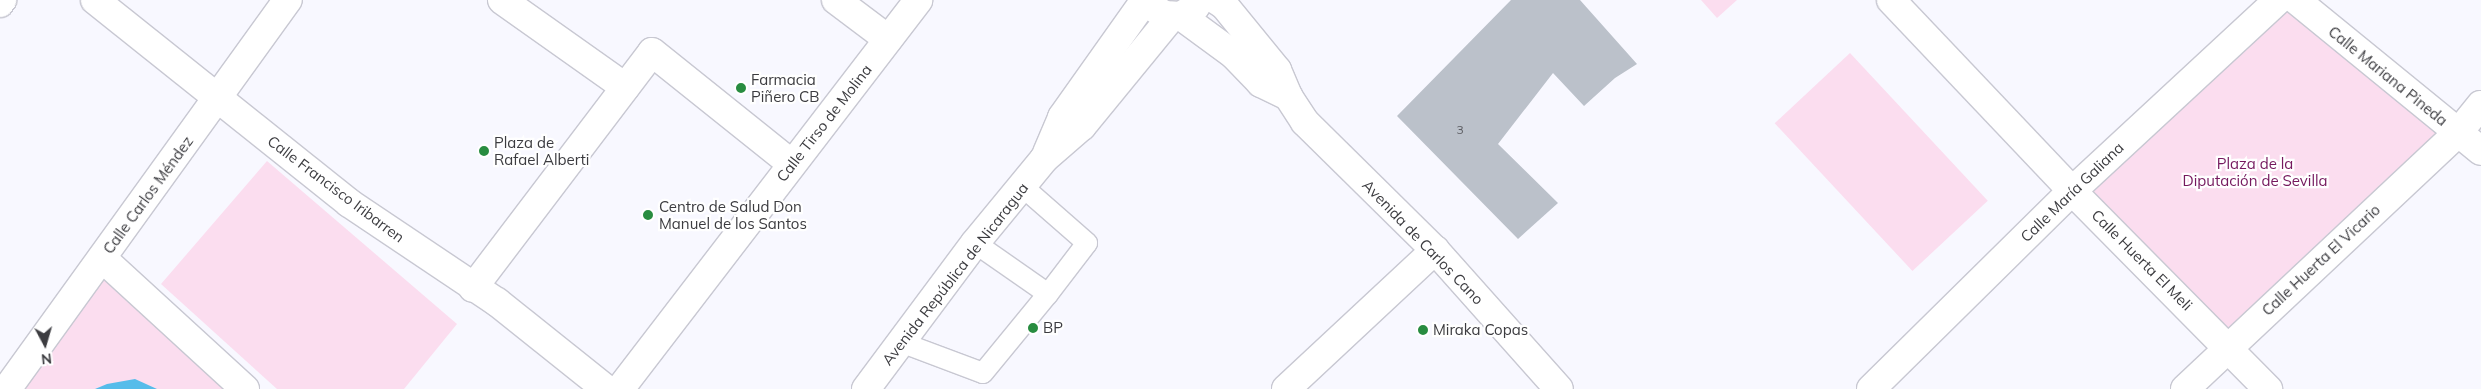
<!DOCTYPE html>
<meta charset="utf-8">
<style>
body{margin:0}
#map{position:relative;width:2481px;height:389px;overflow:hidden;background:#f8f8ff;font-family:Mulish,sans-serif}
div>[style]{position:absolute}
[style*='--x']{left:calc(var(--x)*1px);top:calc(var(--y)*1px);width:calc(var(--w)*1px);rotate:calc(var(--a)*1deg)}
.green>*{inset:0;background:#fbddef;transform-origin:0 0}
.water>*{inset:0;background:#55bcea}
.building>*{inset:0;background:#bbc1ca}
.roads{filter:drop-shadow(1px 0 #c8c8d2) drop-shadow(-1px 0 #c8c8d2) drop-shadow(0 1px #c8c8d2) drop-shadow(0 -1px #c8c8d2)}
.lane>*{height:20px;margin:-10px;padding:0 10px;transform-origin:10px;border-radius:10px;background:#fff}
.street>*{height:28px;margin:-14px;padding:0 14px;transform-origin:14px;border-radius:14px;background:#fff}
.secondary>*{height:28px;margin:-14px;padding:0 14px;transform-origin:14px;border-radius:14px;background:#fff}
.dots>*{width:14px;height:14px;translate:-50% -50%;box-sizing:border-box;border:2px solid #fff;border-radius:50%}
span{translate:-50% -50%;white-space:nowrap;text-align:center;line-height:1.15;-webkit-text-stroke:4.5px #fff;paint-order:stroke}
.number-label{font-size:12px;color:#5c5d62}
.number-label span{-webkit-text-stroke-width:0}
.street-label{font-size:15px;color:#3c3c40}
.poi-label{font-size:15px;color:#3c3c40}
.left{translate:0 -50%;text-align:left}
.park-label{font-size:15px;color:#75195e}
.north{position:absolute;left:20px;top:319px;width:50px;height:50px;-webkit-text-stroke:4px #fff;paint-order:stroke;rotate:174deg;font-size:14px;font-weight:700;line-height:20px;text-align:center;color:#3c3c40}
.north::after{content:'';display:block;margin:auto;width:18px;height:22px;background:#3c3c40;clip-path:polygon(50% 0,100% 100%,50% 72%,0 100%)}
</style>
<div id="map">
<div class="green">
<div style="clip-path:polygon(1701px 0,1737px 0,1717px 18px)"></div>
<div style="clip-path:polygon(2278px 0,2458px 133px,2228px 346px,2072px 191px)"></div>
<div style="left:1850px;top:53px;width:202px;height:103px;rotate:47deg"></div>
<div style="clip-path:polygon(267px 161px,457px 324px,404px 389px,277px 389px,161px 284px)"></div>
<div style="clip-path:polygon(102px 258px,245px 389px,7px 389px)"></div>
</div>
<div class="water">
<div style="clip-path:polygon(135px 379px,157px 389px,95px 389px,107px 384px)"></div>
</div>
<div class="building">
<div style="clip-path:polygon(1511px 0,1580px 0,1637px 64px,1615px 78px,1584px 106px,1553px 73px,1498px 144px,1558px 203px,1518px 239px,1397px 116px)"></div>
</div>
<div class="roads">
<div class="lane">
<div style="--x:975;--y:243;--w:89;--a:34.9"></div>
<div style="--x:903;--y:343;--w:85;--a:20.6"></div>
<div style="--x:983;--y:373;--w:102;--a:-50.6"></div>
<div style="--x:1048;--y:294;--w:64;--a:-52.6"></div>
<div style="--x:1087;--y:243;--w:86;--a:-138.8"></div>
</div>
<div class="street">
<div style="--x:95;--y:0;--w:325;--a:38.6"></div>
<div style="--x:349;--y:203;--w:178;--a:33.8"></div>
<div style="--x:497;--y:302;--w:139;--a:38.6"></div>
<div style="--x:502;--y:0;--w:151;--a:35.3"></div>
<div style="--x:836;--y:0;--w:65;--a:36.9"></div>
<div style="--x:1216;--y:0;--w:9;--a:32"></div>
<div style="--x:1224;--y:5;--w:84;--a:50.8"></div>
<div style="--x:1277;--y:70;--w:28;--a:67"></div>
<div style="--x:1288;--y:96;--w:31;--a:57"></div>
<div style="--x:1305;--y:122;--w:182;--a:44.6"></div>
<div style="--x:1435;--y:250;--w:186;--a:48.3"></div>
<div style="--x:1891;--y:0;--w:263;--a:46.5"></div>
<div style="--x:2072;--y:191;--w:279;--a:45.3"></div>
<div style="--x:2296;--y:0;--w:239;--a:39.2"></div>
<div style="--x:0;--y:3;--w:4;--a:-56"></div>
<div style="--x:1181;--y:16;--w:66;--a:36.3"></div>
<div style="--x:1234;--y:55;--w:39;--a:46"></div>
<div style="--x:1261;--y:83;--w:30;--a:26"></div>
<div style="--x:102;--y:258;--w:194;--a:42.5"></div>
<div style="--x:473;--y:288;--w:296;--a:-52.8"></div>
<div style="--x:652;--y:52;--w:179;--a:38.7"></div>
<div style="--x:7;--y:389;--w:480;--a:-54.2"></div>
<div style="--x:620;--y:389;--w:490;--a:-52.5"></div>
<div style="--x:1286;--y:389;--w:204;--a:-43"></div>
<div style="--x:1871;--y:389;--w:282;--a:-44.6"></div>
<div style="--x:2072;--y:191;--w:281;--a:-42.8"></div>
<div style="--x:2185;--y:389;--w:374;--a:-43.2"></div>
<div style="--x:2458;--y:133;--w:36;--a:-51"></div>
</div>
<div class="secondary">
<div style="--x:1157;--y:10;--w:9;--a:36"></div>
<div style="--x:1164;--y:15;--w:17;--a:3"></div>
<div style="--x:1181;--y:16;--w:17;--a:-33"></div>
<div style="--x:1195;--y:7;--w:9;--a:-54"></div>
<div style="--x:1047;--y:153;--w:39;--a:-67"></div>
<div style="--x:1062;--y:117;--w:143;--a:-54.6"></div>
<div style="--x:866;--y:389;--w:182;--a:-53.3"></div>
<div style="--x:975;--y:243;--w:109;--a:-50.6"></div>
<div style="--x:1044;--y:159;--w:50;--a:-41"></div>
<div style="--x:1082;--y:126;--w:142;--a:-50.7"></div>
</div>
</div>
<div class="dots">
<div style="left:741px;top:88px;background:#288c40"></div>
<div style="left:484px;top:151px;background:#288c40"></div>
<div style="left:648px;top:215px;background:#288c40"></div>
<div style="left:1033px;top:328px;background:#288c40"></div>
<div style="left:1423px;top:330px;background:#288c40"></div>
</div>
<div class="number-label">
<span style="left:1460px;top:130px">3</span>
</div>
<div class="street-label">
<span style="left:2388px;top:76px;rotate:39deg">Calle Mariana Pineda</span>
<span style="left:824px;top:123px;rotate:-52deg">Calle Tirso de Molina</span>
<span style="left:336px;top:189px;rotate:37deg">Calle Francisco Iribarren</span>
<span style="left:2072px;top:192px;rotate:-44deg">Calle María Galiana</span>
<span style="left:148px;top:195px;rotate:-54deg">Calle Carlos Méndez</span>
<span style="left:1423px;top:242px;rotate:46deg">Avenida de Carlos Cano</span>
<span style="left:2142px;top:260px;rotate:45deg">Calle Huerta El Meli</span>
<span style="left:2321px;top:260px;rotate:-43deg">Calle Huerta El Vicario</span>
<span style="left:955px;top:274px;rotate:-52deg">Avenida República de Nicaragua</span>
</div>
<div class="poi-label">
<span class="left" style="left:751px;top:88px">Farmacia<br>Piñero CB</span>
<span class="left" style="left:494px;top:151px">Plaza de<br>Rafael Alberti</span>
<span class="left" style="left:659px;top:215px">Centro de Salud Don<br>Manuel de los Santos</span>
<span class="left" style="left:1043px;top:328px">BP</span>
<span class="left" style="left:1433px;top:330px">Miraka Copas</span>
</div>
<div class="park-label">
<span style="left:2255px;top:172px">Plaza de la<br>Diputación de Sevilla</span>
</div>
<div class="north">N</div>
</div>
